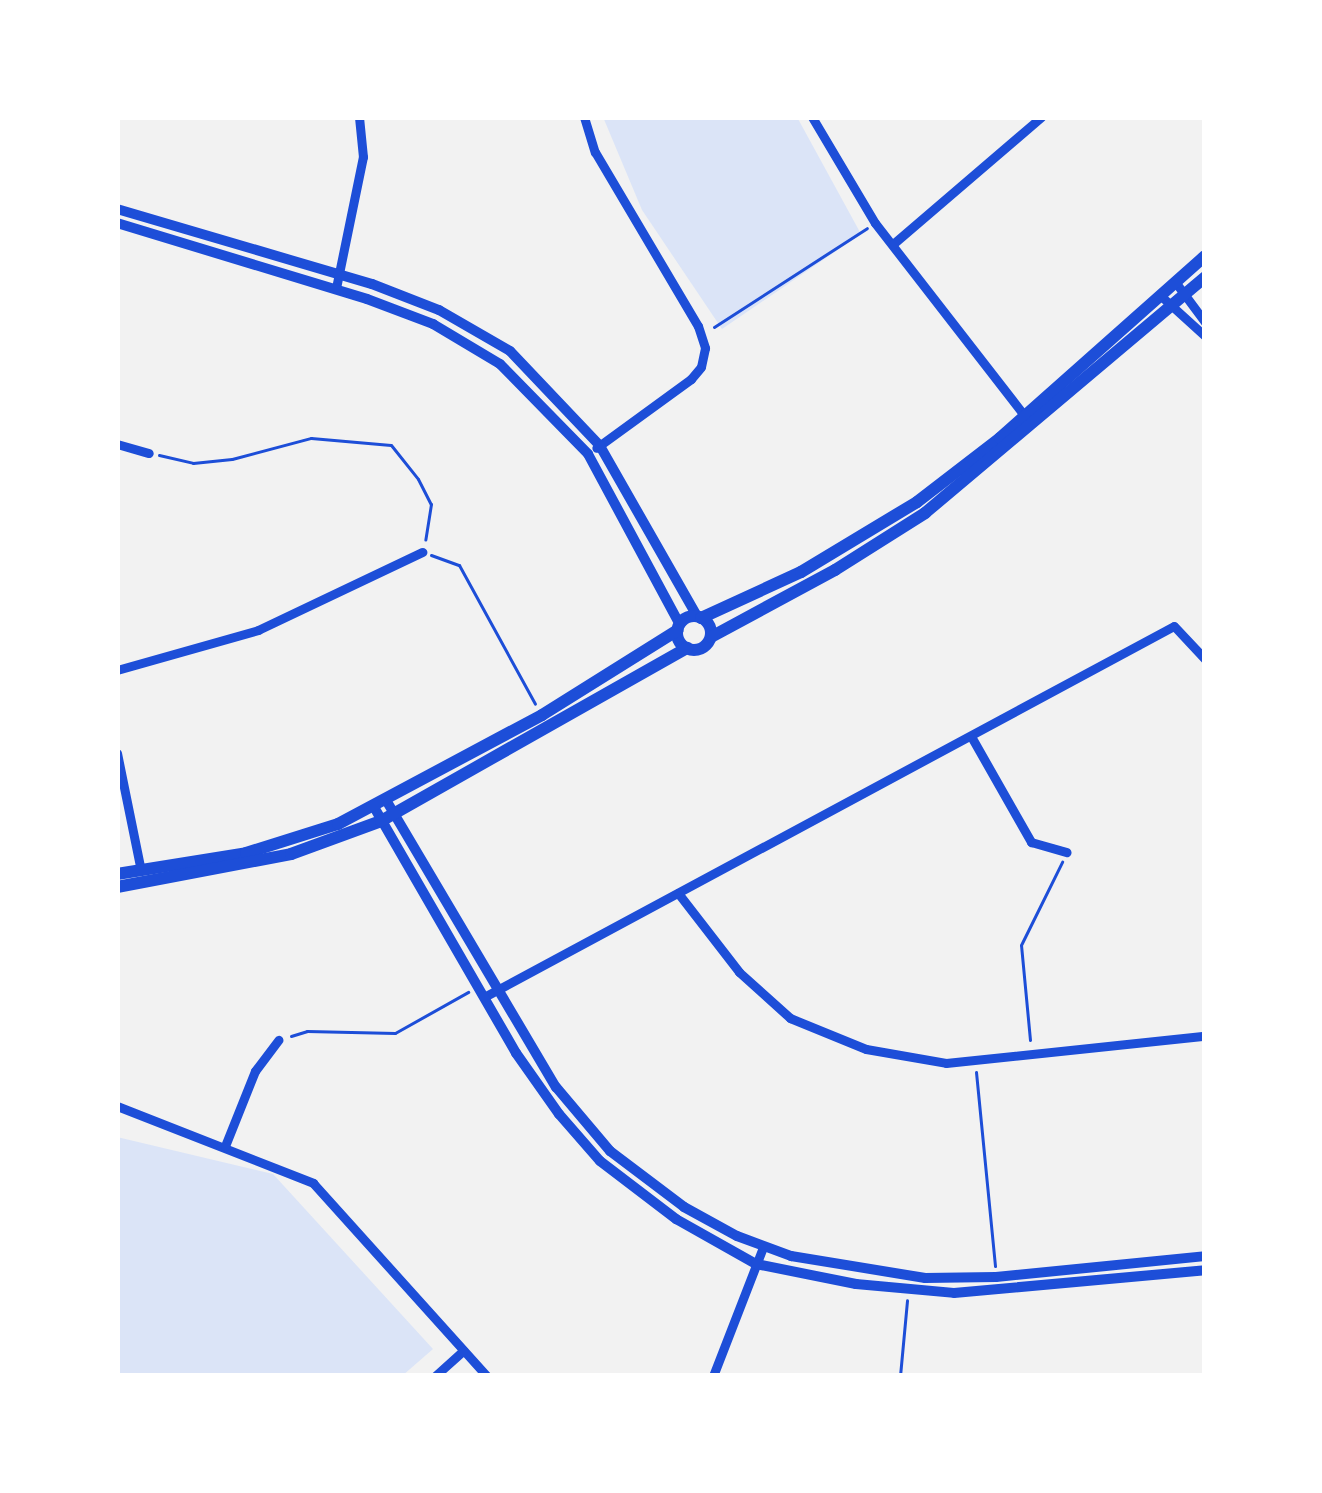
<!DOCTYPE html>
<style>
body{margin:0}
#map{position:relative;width:1322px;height:1493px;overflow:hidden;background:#f2f2f2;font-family:"Work Sans",sans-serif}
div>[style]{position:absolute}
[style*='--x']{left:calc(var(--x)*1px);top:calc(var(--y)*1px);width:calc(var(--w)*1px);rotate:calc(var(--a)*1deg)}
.green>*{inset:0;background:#dbe4f7}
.path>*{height:3px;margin:-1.5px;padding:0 1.5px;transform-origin:1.5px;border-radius:1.5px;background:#1d4ed8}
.minor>*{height:9px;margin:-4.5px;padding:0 4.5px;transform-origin:4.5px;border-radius:4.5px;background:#1d4ed8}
.tertiary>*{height:10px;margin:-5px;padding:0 5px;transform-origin:5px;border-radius:5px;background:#1d4ed8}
.secondary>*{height:12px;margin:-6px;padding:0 6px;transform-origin:6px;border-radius:6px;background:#1d4ed8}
.secondary>.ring{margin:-6px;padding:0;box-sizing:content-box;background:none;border:12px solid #1d4ed8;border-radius:50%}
span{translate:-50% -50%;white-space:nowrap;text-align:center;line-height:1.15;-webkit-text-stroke:10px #fff;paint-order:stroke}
.frame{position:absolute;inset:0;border:120px solid #fff;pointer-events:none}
</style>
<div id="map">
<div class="green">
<div style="clip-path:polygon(603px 117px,797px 117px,861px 234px,722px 329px,642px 210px)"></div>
<div style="clip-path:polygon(117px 1137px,273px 1174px,433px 1349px,402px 1376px,117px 1376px)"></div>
</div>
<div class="path">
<div style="--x:714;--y:327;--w:182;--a:-32.9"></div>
<div style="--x:159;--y:455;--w:35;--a:13"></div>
<div style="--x:193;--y:463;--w:39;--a:-6"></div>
<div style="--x:232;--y:459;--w:82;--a:-14.9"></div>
<div style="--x:311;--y:438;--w:80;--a:5"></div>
<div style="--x:391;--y:445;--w:43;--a:51.5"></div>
<div style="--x:418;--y:479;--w:28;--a:63"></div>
<div style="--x:431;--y:504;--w:36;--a:99"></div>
<div style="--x:431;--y:555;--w:30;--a:20"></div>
<div style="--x:459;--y:565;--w:158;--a:61.3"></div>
<div style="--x:291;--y:1036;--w:17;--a:-17"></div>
<div style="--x:307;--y:1031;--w:88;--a:1.3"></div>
<div style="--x:395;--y:1033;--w:84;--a:-29.3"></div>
<div style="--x:1030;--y:1040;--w:95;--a:-95.4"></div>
<div style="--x:1021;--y:945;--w:93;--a:-63.7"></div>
<div style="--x:976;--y:1072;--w:195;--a:84.4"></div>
<div style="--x:900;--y:1376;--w:76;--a:-84.7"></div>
</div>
<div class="minor">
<div style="--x:584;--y:117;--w:37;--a:73"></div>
<div style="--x:595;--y:152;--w:202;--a:59.4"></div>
<div style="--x:698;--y:326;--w:23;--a:72"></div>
<div style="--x:705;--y:348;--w:19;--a:102"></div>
<div style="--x:701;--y:367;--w:16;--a:130"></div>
<div style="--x:691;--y:379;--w:117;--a:144"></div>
<div style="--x:812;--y:117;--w:123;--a:59.3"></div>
<div style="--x:875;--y:223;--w:249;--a:52.2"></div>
<div style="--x:893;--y:244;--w:195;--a:-40.6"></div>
<div style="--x:1176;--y:283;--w:49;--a:53.4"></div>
<div style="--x:336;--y:288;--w:134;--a:-78.4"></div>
<div style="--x:363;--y:157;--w:40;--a:-95.7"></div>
<div style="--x:1162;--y:297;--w:58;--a:42.2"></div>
<div style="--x:117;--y:444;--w:33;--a:16"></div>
<div style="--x:117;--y:670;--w:147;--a:-15.8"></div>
<div style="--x:258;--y:630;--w:182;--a:-25.4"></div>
<div style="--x:972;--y:738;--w:120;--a:60.4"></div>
<div style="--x:1031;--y:842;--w:37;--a:16"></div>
<div style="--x:117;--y:753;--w:120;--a:78.5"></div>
<div style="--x:678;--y:893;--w:100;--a:52.3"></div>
<div style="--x:739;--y:972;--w:69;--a:42"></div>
<div style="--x:790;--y:1018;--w:82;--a:22.2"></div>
<div style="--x:866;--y:1049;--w:81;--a:9.9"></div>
<div style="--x:946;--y:1063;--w:260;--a:-6"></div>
<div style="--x:484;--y:997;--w:783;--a:-28.27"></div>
<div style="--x:1174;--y:626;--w:45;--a:46.8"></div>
<div style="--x:117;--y:1106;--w:211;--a:21.4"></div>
<div style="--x:313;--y:1183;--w:260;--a:48"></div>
<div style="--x:225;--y:1146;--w:81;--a:-68.2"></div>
<div style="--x:255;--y:1071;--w:39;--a:-53"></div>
<div style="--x:435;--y:1376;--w:38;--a:-42"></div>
<div style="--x:713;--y:1376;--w:138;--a:-68.8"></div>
</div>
<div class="tertiary">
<div style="--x:117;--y:209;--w:266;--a:16.4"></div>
<div style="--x:372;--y:284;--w:72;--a:21.2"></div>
<div style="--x:439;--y:310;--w:82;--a:30"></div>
<div style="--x:510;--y:351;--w:131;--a:46.5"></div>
<div style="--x:600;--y:446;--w:196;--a:60.3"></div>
<div style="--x:117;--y:223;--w:261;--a:16.9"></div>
<div style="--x:367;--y:299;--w:71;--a:20.7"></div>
<div style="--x:433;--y:324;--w:78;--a:30.8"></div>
<div style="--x:500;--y:364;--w:126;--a:45.6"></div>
<div style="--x:588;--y:454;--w:194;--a:61.7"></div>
<div style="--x:386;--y:800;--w:334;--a:59.4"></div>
<div style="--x:556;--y:1087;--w:84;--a:49.8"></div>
<div style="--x:610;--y:1151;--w:93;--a:37.1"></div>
<div style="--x:684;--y:1207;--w:60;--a:28.7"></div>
<div style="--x:737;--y:1236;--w:58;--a:20.3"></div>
<div style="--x:791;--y:1256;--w:136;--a:9.3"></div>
<div style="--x:925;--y:1278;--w:71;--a:-0.8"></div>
<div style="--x:996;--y:1277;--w:210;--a:-5.7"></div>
<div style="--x:374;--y:807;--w:284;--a:60"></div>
<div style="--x:516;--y:1053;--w:75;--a:54.8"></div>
<div style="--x:559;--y:1114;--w:62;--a:48.9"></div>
<div style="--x:600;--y:1161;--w:96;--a:37.3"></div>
<div style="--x:676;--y:1219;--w:92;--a:29.4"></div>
<div style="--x:756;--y:1264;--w:102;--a:11.3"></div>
<div style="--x:856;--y:1284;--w:98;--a:5.2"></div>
<div style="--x:954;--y:1293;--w:252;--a:-5.2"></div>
</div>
<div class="secondary">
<div class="ring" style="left:677px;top:616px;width:22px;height:22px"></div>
<div style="--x:701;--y:618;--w:110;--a:-24.7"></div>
<div style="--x:801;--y:572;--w:135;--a:-31.1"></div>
<div style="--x:917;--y:502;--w:105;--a:-37.6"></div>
<div style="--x:1000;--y:438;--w:274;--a:-41.6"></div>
<div style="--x:711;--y:637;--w:141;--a:-28.4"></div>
<div style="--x:835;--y:570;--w:107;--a:-32.3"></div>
<div style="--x:925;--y:513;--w:366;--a:-40.1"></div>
<div style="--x:117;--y:874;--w:131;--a:-9.2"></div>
<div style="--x:246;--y:853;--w:96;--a:-17.5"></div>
<div style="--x:338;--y:824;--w:231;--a:-28.1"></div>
<div style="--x:542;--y:715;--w:160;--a:-32"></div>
<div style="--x:117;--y:887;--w:177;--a:-10.7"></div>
<div style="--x:291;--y:854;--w:96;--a:-20.1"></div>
<div style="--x:381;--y:821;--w:352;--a:-29.5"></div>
</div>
<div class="frame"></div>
</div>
